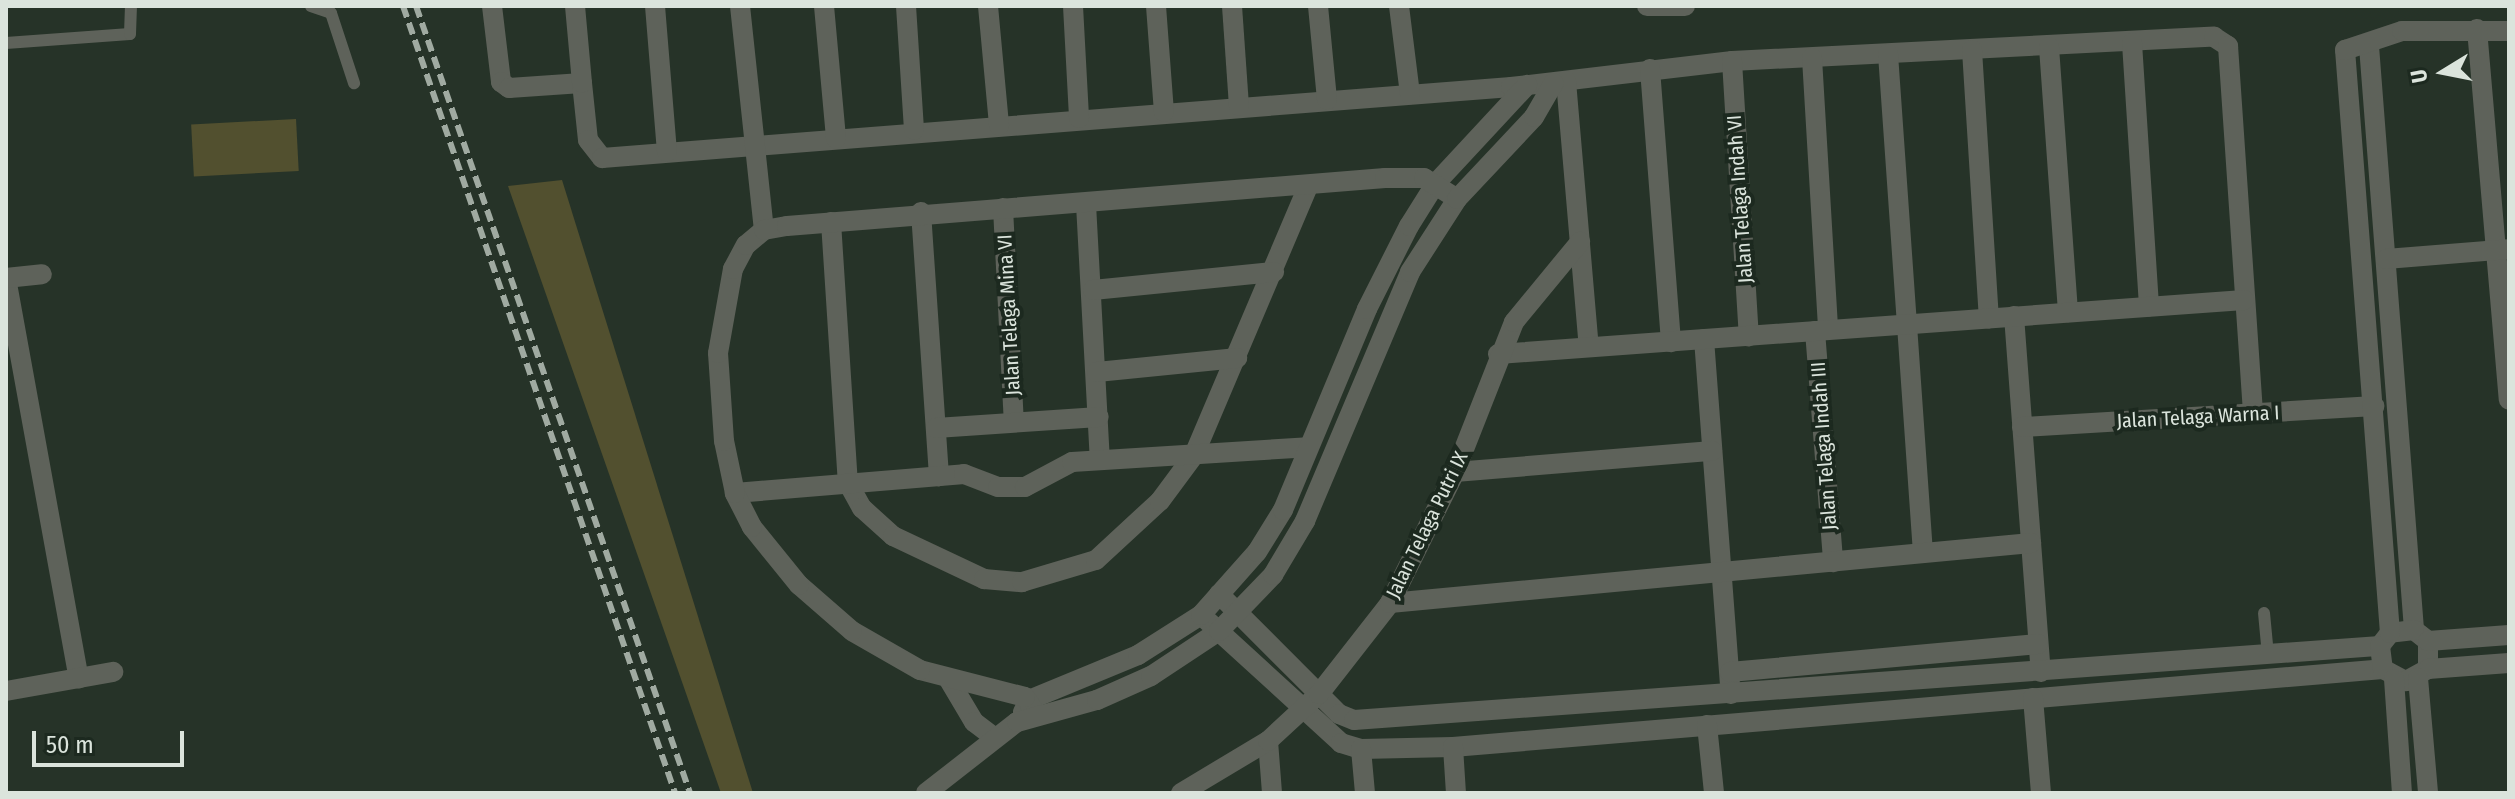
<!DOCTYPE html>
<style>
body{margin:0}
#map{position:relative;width:2515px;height:799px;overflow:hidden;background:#263328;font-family:"Fira Sans Condensed",sans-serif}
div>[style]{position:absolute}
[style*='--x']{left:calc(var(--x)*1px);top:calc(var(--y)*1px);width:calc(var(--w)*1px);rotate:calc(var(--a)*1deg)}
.green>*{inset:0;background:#52502f;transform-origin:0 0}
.lane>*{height:12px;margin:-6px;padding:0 6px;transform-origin:6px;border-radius:6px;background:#5e625a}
.street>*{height:20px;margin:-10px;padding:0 10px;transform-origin:10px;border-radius:10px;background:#5e625a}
.rail>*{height:6px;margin-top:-3px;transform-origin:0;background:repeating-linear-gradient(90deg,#a0aaa1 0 12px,transparent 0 18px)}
span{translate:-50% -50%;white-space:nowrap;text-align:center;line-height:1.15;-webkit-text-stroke:8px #1c291f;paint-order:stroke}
.street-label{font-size:20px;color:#dbe4dc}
.frame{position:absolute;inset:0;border:8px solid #dbe4dc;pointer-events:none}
.north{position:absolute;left:2403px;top:32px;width:80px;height:80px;-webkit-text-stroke:6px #1c291f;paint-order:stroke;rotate:260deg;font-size:22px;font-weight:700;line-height:32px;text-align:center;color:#dbe4dc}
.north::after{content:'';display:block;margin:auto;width:28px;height:36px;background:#dbe4dc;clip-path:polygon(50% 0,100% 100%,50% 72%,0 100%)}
.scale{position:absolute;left:32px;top:731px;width:152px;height:36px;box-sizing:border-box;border:4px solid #dbe4dc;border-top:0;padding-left:10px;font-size:24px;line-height:28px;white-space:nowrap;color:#dbe4dc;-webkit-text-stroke:6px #1c291f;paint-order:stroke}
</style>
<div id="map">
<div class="green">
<div style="left:296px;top:119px;width:52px;height:105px;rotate:87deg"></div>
<div style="clip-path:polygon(562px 180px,753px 793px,721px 793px,508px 186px)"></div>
</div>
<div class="lane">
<div style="--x:311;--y:6;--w:21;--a:19"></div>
<div style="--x:331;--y:13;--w:74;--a:71.8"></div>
<div style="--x:6;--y:43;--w:124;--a:-4.2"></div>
<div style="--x:130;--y:34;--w:28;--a:-88"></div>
<div style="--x:2264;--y:613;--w:42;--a:84.6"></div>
</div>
<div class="street">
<div style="--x:492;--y:6;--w:77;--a:83.2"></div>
<div style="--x:501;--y:82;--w:10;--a:37"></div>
<div style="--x:509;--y:88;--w:73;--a:-3.9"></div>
<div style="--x:582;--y:83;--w:57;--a:84"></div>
<div style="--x:588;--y:140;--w:23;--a:52"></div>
<div style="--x:602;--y:158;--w:912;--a:-4.47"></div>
<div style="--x:1511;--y:87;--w:223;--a:-6.7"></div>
<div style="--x:1732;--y:61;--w:483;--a:-2.9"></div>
<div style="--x:2214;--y:37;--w:17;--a:33"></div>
<div style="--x:2228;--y:46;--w:368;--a:86.1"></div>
<div style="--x:575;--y:6;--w:77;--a:84.8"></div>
<div style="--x:655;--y:6;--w:146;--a:85.3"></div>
<div style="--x:740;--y:6;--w:225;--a:83.9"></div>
<div style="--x:824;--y:6;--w:133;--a:84.8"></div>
<div style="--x:906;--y:6;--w:124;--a:86.3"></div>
<div style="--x:988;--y:6;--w:120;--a:84.7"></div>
<div style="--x:1073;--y:6;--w:112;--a:86.9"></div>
<div style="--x:1156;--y:6;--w:106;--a:85.7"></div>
<div style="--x:1232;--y:6;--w:100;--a:86"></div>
<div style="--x:1318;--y:6;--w:94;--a:84.5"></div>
<div style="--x:1399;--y:6;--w:89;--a:82.9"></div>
<div style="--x:1647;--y:6;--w:38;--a:0"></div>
<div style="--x:2477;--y:29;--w:372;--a:85.1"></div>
<div style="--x:2132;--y:43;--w:264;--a:86.3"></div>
<div style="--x:2369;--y:46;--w:586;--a:85.59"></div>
<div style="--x:2049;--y:47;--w:266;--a:85.9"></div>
<div style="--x:1972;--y:50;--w:269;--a:86.4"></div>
<div style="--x:1888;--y:54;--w:500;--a:85.99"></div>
<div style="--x:1812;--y:58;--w:272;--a:86.6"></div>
<div style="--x:1732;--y:61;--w:276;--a:86.5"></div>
<div style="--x:1650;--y:69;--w:274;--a:85.6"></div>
<div style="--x:1566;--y:81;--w:267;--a:85.1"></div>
<div style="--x:1086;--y:204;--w:256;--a:86.9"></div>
<div style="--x:1003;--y:208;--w:214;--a:87.1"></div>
<div style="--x:921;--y:212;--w:265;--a:86.1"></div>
<div style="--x:831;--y:222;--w:262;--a:86.3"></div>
<div style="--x:848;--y:483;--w:29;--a:61"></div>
<div style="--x:862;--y:508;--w:42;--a:42.1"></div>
<div style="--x:893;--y:536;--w:101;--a:25.3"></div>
<div style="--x:984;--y:579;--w:38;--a:5"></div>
<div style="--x:1022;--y:582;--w:77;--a:-16.6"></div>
<div style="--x:1096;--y:560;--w:87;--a:-42.7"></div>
<div style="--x:1160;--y:501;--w:57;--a:-53.5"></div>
<div style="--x:1194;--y:455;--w:291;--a:-67"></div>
<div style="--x:2386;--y:259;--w:123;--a:-4.6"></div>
<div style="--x:6;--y:278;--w:407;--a:79.7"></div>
<div style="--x:6;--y:278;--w:36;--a:-6"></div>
<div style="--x:1093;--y:290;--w:182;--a:-5.7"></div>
<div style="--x:2014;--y:316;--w:357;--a:85.7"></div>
<div style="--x:1815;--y:331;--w:232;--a:85.5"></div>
<div style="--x:1704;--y:339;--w:356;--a:85.7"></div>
<div style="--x:1498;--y:354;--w:748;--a:-4.14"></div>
<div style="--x:1097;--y:372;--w:141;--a:-5.7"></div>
<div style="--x:2022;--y:427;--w:353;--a:-3.4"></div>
<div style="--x:936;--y:428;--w:163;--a:-3.9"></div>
<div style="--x:1455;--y:472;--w:258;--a:-4.7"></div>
<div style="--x:735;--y:493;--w:230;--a:-4.7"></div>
<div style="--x:964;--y:474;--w:36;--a:21"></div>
<div style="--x:998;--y:487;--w:27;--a:0"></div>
<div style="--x:1025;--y:487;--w:53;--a:-28"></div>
<div style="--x:1072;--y:462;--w:236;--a:-3.6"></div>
<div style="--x:1219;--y:594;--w:170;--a:45"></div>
<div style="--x:1339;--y:714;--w:16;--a:22"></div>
<div style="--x:1354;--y:720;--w:1029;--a:-4.13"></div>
<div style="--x:1390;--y:603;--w:644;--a:-5.35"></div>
<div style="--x:1201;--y:615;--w:190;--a:42.4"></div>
<div style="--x:1341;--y:743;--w:21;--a:17"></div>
<div style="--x:1361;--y:749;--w:92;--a:-1.2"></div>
<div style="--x:1453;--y:747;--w:933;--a:-4.79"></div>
<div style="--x:2383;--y:669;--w:26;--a:28"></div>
<div style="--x:2406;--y:681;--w:25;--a:-29"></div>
<div style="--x:2428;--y:669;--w:28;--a:-90"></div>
<div style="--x:2428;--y:641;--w:18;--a:-142"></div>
<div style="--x:2414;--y:630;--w:24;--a:173"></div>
<div style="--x:2390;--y:633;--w:16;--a:128"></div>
<div style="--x:2380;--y:646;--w:23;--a:83"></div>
<div style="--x:2390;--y:633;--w:585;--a:-94.41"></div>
<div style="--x:2345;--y:50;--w:60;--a:-18.4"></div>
<div style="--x:2402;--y:31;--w:107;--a:0"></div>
<div style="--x:2428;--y:641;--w:81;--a:-4.2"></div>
<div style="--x:2428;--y:669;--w:81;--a:-4.2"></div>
<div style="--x:1730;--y:672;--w:309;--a:-5.2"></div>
<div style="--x:2418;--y:678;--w:115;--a:85"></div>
<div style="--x:2394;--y:679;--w:114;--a:86"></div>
<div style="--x:949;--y:680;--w:49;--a:59.2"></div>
<div style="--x:974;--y:722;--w:26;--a:37"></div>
<div style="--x:6;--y:691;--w:109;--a:-10.1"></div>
<div style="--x:2033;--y:698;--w:95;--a:85.2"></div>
<div style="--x:1023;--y:712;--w:13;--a:-63"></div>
<div style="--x:1029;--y:700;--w:118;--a:-22.4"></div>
<div style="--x:1138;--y:655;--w:75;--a:-32.4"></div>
<div style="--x:1201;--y:615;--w:84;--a:-48.4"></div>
<div style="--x:1257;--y:552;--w:49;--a:-58.2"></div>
<div style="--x:1283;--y:510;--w:218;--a:-67.3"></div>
<div style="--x:1367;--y:309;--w:93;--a:-63.2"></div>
<div style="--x:1409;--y:226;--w:51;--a:-57.9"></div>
<div style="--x:1436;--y:183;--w:134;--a:-47.1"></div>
<div style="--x:1037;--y:716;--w:22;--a:-122"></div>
<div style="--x:1025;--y:697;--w:108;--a:-165.6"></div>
<div style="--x:920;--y:670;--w:78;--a:-150.2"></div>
<div style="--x:852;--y:631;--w:70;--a:-139"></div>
<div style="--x:799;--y:585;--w:75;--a:-129"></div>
<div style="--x:752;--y:527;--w:38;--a:-117"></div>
<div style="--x:735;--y:493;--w:53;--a:-101.9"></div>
<div style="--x:724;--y:441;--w:88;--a:-93.9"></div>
<div style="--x:718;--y:353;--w:85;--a:-79.9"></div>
<div style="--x:733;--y:269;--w:27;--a:-62"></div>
<div style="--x:746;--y:245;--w:23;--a:-40"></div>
<div style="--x:764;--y:230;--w:23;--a:-10"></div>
<div style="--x:787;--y:226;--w:600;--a:-4.59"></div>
<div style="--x:1385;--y:178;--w:39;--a:0"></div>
<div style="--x:1424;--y:178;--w:39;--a:32"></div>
<div style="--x:1707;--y:725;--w:68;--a:84.1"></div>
<div style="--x:1268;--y:741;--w:52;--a:85.6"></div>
<div style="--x:1453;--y:747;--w:46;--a:86.3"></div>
<div style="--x:1361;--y:749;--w:44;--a:84.8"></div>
<div style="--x:926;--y:793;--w:115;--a:-38"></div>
<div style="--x:1017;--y:722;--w:83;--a:-15.4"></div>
<div style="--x:1097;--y:700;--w:59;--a:-24"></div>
<div style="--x:1151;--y:676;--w:82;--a:-33.5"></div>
<div style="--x:1219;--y:631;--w:78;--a:-46"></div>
<div style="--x:1273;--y:575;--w:63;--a:-59.3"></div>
<div style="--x:1305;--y:521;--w:270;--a:-67.1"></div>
<div style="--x:1410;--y:272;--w:87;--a:-57.2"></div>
<div style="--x:1457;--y:199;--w:112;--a:-46.8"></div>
<div style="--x:1534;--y:117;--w:39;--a:-60"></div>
<div style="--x:1181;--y:793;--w:101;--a:-30.9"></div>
<div style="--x:1268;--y:741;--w:69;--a:-42.7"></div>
<div style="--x:1319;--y:694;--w:115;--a:-52"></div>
<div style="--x:1390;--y:603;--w:146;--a:-63.6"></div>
<div style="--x:1455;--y:472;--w:161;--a:-68.5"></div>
<div style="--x:1514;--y:322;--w:104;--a:-50.5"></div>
</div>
<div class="rail">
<div style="--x:403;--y:6;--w:833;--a:70.93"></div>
<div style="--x:416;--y:6;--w:833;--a:70.8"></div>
</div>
<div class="street-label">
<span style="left:1740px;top:199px;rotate:-94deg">Jalan Telaga Indah VI</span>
<span style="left:1009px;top:315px;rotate:-93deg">Jalan Telaga Mina VI</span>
<span style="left:2198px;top:417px;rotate:-3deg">Jalan Telaga Warna I</span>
<span style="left:1824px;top:446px;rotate:-94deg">Jalan Telaga Indah III</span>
<span style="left:1427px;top:525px;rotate:-64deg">Jalan Telaga Putri IX</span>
</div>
<div class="frame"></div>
<div class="north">U</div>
<div class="scale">50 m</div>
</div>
